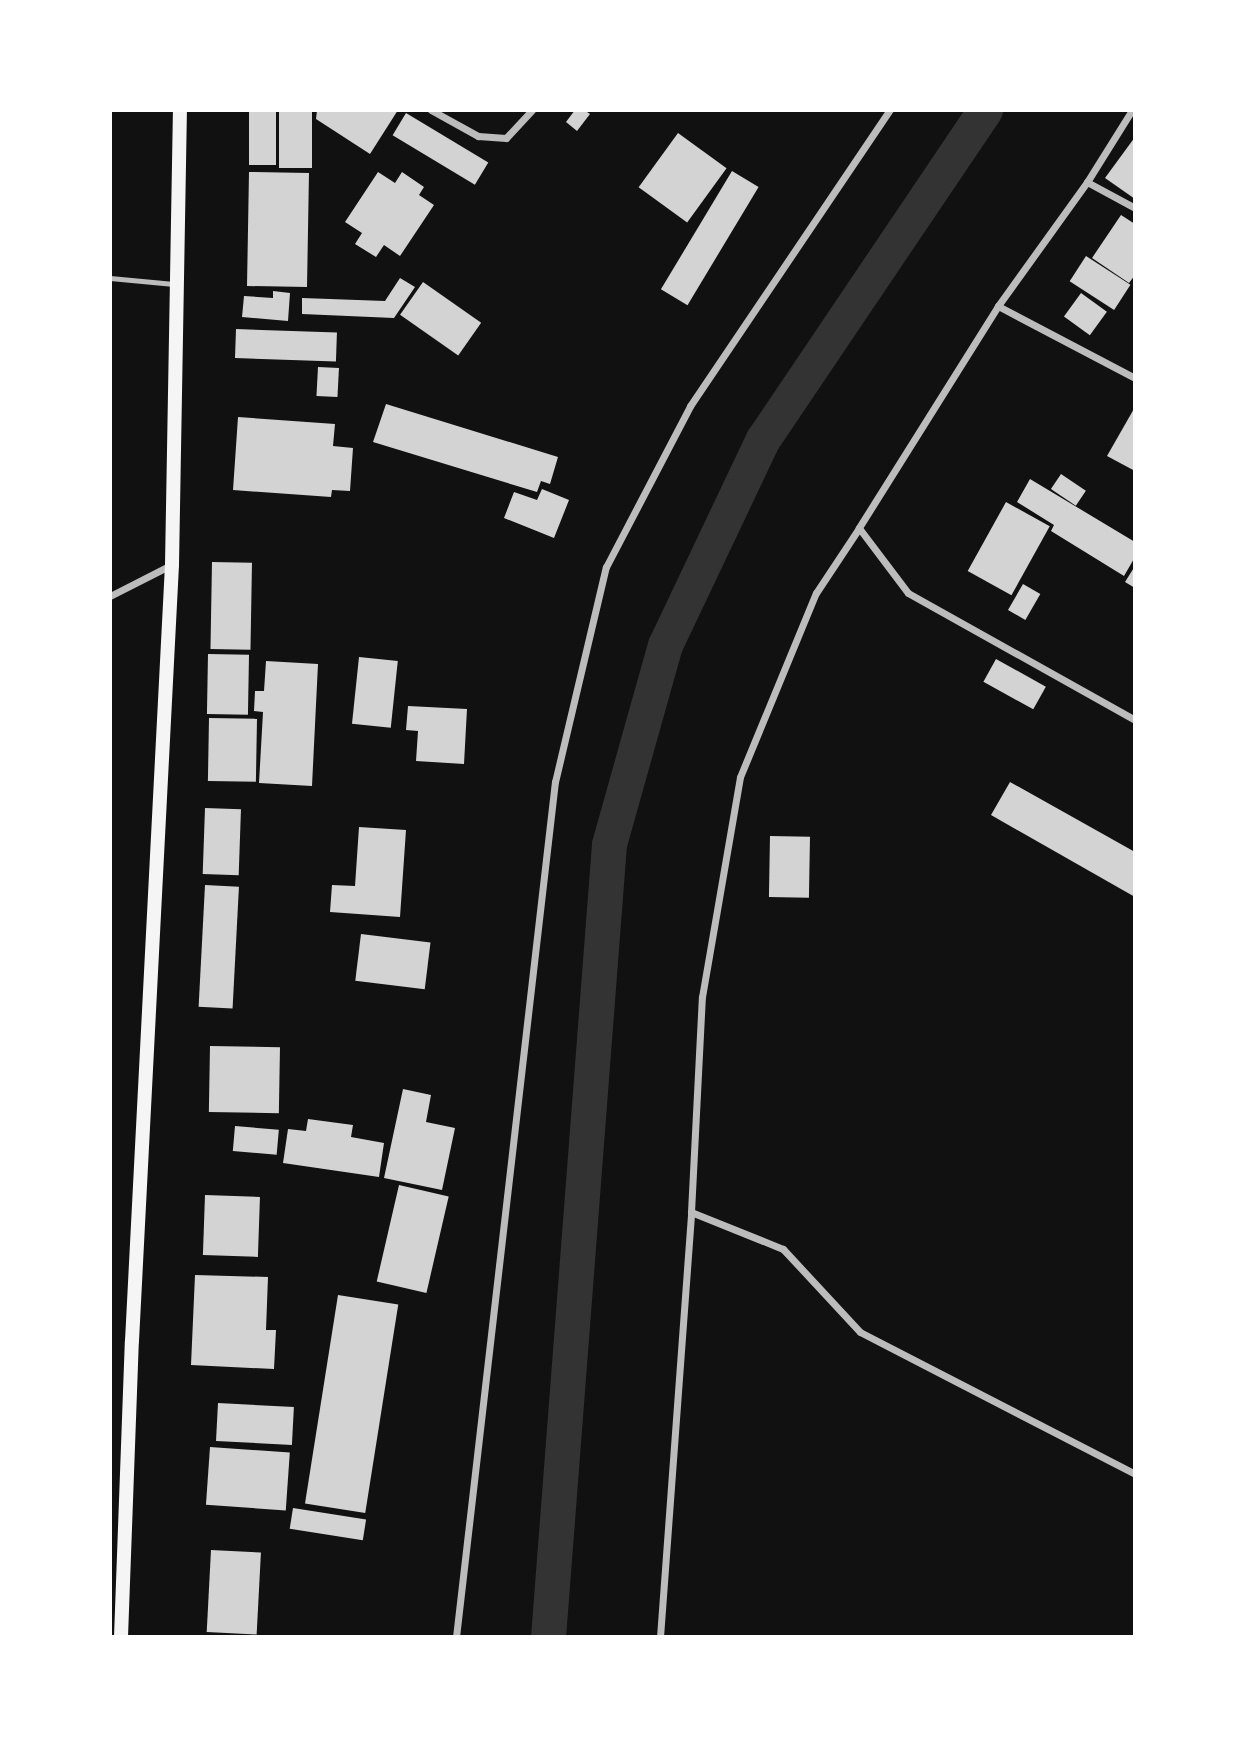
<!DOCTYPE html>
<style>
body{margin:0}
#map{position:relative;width:1245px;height:1747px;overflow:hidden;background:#111;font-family:Merriweather,serif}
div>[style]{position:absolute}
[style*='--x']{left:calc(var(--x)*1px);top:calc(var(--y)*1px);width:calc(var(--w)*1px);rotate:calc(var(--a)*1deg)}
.canal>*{height:35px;margin:-17.5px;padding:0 17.5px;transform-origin:17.5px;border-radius:17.5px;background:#333}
.building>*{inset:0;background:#d3d3d3;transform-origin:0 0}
.service>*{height:5px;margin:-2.5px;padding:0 2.5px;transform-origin:2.5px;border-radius:2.5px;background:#bcbcbc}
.minor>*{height:7px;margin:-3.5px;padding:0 3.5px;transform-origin:3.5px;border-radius:3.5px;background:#bcbcbc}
.secondary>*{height:14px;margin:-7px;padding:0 7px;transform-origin:7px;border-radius:7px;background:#f5f5f5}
span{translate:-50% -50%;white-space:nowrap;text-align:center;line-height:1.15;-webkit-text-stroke:5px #fff;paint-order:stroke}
.frame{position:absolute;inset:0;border:112px solid #fff;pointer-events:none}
</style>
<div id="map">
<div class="canal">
<div style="--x:548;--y:1637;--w:795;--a:-85.6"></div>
<div style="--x:609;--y:844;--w:207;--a:-74.3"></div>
<div style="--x:665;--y:645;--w:228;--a:-64.6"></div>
<div style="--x:763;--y:439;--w:397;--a:-56"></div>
</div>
<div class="building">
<div style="left:249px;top:110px;width:27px;height:55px"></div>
<div style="left:279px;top:110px;width:33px;height:58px"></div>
<div style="clip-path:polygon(317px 110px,398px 110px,370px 154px,316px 119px)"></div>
<div style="clip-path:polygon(575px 110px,584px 110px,590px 114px,577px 131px,566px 122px)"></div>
<div style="left:406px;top:113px;width:96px;height:26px;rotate:31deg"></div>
<div style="left:678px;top:133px;width:60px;height:67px;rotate:36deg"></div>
<div style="clip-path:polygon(1135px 137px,1135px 199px,1105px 178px)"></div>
<div style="left:732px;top:171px;width:31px;height:138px;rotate:31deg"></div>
<div style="left:249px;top:172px;width:60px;height:114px;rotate:1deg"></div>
<div style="clip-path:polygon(378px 172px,395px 183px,402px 172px,424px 187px,419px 195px,434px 205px,400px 256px,384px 245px,376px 257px,355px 244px,362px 233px,345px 222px)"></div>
<div style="clip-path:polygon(1121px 215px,1135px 224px,1135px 275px,1129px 283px,1092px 258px)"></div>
<div style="left:1086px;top:256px;width:53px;height:30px;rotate:33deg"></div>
<div style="clip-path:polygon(400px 278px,415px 287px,394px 318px,302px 314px,302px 298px,385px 301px)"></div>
<div style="left:423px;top:282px;width:71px;height:40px;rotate:35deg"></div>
<div style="clip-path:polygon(273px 291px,290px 293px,288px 321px,242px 317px,244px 296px,273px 298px)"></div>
<div style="left:1081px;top:293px;width:32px;height:29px;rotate:36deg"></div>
<div style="left:236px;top:329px;width:101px;height:29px;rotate:2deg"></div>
<div style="left:318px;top:367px;width:21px;height:29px;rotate:3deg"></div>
<div style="clip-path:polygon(386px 404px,558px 457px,550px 484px,541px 481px,537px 492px,373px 442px)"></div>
<div style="clip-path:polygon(1135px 407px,1135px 471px,1107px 456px)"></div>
<div style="clip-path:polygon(238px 417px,335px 424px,333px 446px,353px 448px,350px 491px,332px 490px,331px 497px,233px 490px)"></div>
<div style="left:1061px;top:474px;width:30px;height:18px;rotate:34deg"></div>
<div style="clip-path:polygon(1030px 479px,1135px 542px,1135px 557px,1124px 576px,1051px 531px,1054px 525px,1017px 502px)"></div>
<div style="clip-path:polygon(542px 489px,569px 500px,554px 538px,504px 518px,514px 492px,537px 500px)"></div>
<div style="left:1006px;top:502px;width:50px;height:79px;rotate:29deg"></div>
<div style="left:212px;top:562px;width:40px;height:87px;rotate:1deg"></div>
<div style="clip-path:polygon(1135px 566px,1135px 588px,1125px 582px)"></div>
<div style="left:1023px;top:584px;width:20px;height:30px;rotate:30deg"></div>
<div style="left:208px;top:654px;width:41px;height:60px;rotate:1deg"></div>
<div style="left:359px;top:657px;width:39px;height:67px;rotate:6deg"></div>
<div style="left:996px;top:659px;width:57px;height:26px;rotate:29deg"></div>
<div style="clip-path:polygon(266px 661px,318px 664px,312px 786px,259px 783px,263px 712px,254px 711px,255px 691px,264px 691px)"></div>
<div style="clip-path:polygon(408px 706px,467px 709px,464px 764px,416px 761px,418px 731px,406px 730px)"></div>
<div style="left:209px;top:718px;width:48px;height:63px;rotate:1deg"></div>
<div style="clip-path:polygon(1010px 782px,1135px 852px,1135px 897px,991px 815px)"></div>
<div style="left:205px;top:808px;width:36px;height:66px;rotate:2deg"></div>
<div style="clip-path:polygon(359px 827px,406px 830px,400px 917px,330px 912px,332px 885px,355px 886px)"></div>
<div style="left:770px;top:836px;width:40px;height:61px;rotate:1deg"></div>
<div style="left:205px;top:885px;width:34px;height:122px;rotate:3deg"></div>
<div style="left:361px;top:934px;width:70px;height:47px;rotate:7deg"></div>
<div style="left:210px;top:1046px;width:70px;height:66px;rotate:1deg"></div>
<div style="clip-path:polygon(403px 1089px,431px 1095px,426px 1122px,455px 1128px,442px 1190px,384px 1178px)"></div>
<div style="clip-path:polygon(308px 1119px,353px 1125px,351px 1137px,384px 1143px,379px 1177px,283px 1163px,288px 1129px,306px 1131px)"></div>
<div style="left:235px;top:1126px;width:44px;height:25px;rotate:5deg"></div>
<div style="left:399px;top:1185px;width:51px;height:99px;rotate:13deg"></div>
<div style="left:205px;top:1195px;width:55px;height:60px;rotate:2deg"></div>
<div style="clip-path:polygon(195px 1275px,268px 1277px,266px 1330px,276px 1330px,274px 1369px,191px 1365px)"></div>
<div style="left:338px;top:1295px;width:61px;height:211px;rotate:9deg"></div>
<div style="left:218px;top:1403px;width:76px;height:38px;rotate:3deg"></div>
<div style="left:210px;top:1447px;width:80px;height:58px;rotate:4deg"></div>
<div style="left:293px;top:1508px;width:74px;height:21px;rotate:9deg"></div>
<div style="left:211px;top:1550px;width:50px;height:82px;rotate:3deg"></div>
</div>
<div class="service">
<div style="--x:110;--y:278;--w:64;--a:5.4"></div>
</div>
<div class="minor">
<div style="--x:431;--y:110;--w:54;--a:29"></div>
<div style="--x:478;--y:136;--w:28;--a:4"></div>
<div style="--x:506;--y:138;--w:38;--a:-47"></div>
<div style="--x:1132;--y:110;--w:85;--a:122"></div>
<div style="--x:1087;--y:182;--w:153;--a:125.7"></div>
<div style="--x:998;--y:306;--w:262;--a:122.1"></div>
<div style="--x:859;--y:528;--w:81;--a:53"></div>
<div style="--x:908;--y:593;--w:260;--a:29.2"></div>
<div style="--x:1087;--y:182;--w:55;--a:28.4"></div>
<div style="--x:998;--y:306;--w:155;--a:27.7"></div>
<div style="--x:110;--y:596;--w:68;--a:-26.9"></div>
<div style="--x:691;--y:1212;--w:99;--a:21.9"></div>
<div style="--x:783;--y:1249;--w:113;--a:47.1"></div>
<div style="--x:860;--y:1332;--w:309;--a:27.3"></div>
<div style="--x:456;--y:1637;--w:861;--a:-83.4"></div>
<div style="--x:555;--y:782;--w:221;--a:-76.7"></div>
<div style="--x:606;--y:567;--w:182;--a:-62.4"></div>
<div style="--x:690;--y:406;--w:357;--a:-56"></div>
<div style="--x:660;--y:1637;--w:426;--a:-85.8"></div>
<div style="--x:691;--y:1212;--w:215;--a:-87.1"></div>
<div style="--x:702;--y:997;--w:223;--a:-80.2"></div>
<div style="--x:740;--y:777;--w:199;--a:-67.6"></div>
<div style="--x:816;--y:593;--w:78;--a:-56.5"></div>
</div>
<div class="secondary">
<div style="--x:121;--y:1637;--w:296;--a:-87.9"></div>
<div style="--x:132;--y:1341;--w:777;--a:-87.05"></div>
<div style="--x:172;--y:565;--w:455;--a:-89"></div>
</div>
<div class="frame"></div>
</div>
